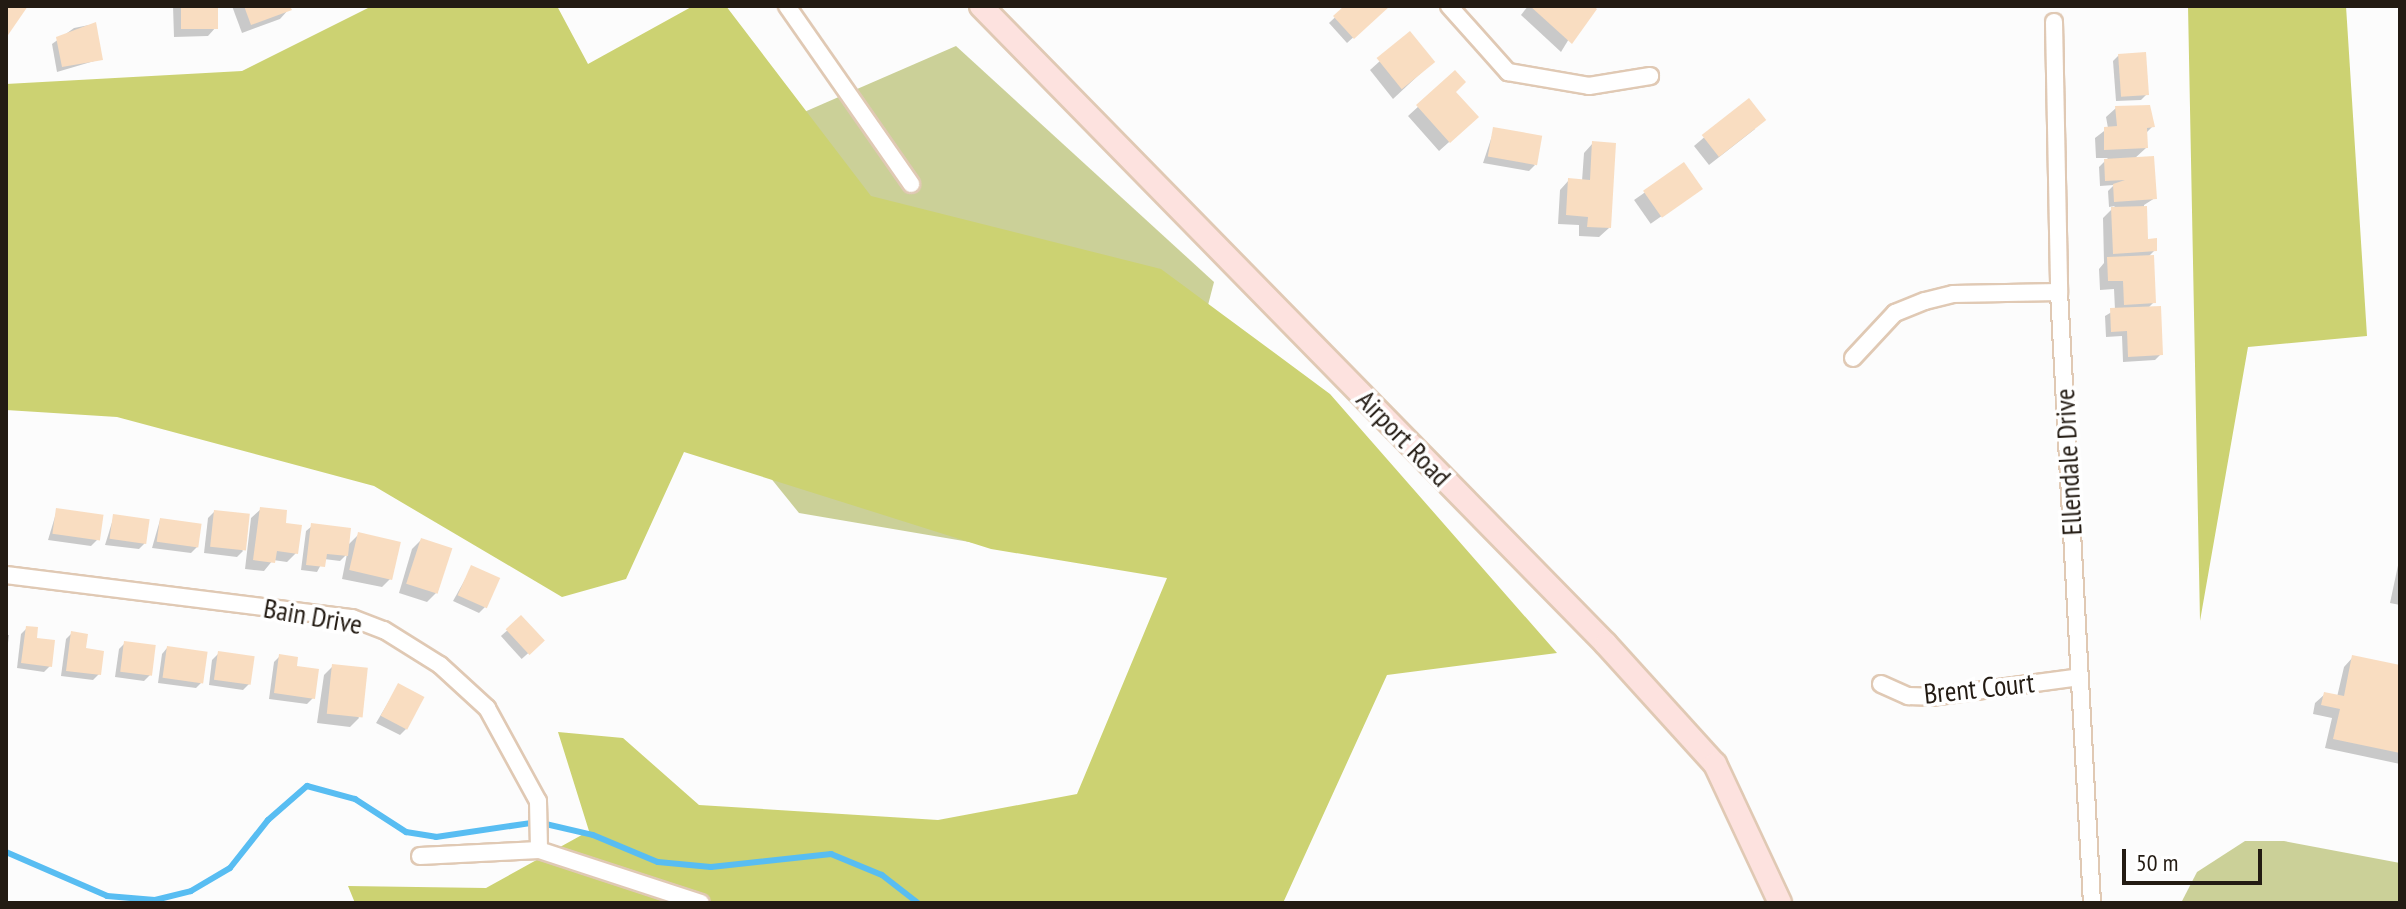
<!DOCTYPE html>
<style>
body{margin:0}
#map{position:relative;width:2406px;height:909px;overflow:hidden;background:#fcfcfc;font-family:"PT Sans Narrow",sans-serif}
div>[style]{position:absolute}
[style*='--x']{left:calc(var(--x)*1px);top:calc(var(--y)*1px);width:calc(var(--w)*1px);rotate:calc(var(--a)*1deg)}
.green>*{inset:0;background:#cbd098}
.forest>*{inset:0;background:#ccd272}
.shadow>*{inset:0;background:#0003;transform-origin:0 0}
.stream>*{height:6px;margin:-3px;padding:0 3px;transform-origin:3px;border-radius:3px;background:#58bdf2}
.building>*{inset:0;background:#f9ddc1;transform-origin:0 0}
.roads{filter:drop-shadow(2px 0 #e0c9b4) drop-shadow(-2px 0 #e0c9b4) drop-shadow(0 2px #e0c9b4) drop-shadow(0 -2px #e0c9b4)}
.minor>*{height:16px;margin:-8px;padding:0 8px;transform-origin:8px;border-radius:8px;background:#fff}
.secondary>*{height:22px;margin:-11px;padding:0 11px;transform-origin:11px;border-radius:11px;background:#fde2df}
span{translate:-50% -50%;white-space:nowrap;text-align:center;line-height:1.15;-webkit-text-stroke:7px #fff;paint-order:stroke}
.street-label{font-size:28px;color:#231b13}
.frame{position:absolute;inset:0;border:8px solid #231b13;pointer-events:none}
.scale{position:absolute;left:2122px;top:849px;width:140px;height:36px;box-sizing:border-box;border:4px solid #231b13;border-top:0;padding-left:10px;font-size:24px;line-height:28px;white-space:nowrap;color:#231b13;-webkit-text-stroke:6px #fff;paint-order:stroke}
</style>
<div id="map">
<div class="green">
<div style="clip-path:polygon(956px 46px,1214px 282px,1139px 571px,799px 513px,689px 377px,772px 126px)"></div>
<div style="clip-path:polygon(2245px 841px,2284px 841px,2400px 863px,2400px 903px,2181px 903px,2197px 872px)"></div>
</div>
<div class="forest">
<div style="clip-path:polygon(372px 6px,557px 6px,588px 64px,693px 6px,726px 6px,871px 196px,1161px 269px,1330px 394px,1557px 653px,1387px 675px,1283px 903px,355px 903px,348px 886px,486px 888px,589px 831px,558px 732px,623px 738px,699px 805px,938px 820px,1077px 794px,1167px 578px,991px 549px,684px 452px,626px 579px,562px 597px,374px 486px,117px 417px,6px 410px,6px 84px,242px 71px)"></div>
<div style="clip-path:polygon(2188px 6px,2346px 6px,2367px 336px,2248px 347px,2200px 621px)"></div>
</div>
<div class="shadow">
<div style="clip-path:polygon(173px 6px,216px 6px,217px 26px,208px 36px,174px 37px)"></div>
<div style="clip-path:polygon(232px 6px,288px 6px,289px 9px,280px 19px,242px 33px)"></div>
<div style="clip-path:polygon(1347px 6px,1388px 6px,1347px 43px,1329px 23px)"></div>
<div style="clip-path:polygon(1528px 6px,1589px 6px,1561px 52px,1521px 15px)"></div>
<div style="clip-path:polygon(94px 24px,101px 59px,57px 72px,52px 44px,74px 28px)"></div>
<div style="clip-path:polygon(2119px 55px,2147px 94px,2141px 100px,2116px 101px,2113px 61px)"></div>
<div style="clip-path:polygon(1380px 61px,1423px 71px,1393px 99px,1370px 70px)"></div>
<div style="clip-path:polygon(1455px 73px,1454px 92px,1467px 126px,1439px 151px,1408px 116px)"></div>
<div style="clip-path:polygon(1748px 100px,1755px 129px,1709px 165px,1694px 146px)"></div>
<div style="clip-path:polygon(2116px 108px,2152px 127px,2145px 134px,2146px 148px,2134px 159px,2155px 198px,2144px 205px,2146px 241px,2155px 250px,2148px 257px,2154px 302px,2147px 309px,2161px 354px,2155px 360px,2123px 362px,2122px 336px,2106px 337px,2105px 316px,2115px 310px,2114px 289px,2100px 290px,2099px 269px,2104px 263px,2103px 218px,2115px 206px,2109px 207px,2108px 191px,2114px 185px,2100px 186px,2099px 167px,2108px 158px,2096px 158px,2095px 138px,2108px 128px,2106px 117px)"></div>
<div style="clip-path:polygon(1494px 130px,1535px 165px,1529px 171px,1483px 163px)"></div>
<div style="clip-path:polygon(1593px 143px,1609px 228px,1599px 237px,1579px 236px,1579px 225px,1558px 224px,1560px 190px,1569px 180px,1582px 181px,1584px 153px)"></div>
<div style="left:1684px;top:165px;width:29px;height:61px;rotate:55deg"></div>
<div style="clip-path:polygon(261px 509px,284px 524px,296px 553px,287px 562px,273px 560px,264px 571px,245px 569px,251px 518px)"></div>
<div style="clip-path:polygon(57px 510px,97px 540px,91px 546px,48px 540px)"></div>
<div style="clip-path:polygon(214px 512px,243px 551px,237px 557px,204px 553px,208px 518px)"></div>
<div style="clip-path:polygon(114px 516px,145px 543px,139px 549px,105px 545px)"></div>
<div style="clip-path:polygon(160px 520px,197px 547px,191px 553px,152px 548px)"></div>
<div style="clip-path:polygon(312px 526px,347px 546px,359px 534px,391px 578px,382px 587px,342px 579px,347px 554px,340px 561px,324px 559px,317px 572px,301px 570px,306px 531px)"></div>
<div style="clip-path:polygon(421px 540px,436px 593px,427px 602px,399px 593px,412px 549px)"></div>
<div style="clip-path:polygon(2400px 556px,2400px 605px,2390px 603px)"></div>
<div style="clip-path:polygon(472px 567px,485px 607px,479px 613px,453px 601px)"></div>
<div style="left:521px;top:618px;width:31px;height:27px;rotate:48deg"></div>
<div style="clip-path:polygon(27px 628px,50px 666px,44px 672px,17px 668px,21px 634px)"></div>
<div style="clip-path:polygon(72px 633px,99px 674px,93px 680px,61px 676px,66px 639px)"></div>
<div style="clip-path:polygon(6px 635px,9px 635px,6px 659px)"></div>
<div style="clip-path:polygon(125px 643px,150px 675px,144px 681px,115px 677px,119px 649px)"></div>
<div style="clip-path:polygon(167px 648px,202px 682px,196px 688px,158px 683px,162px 654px)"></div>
<div style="clip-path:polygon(218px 654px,249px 684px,243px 690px,209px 685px,212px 660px)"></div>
<div style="clip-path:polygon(280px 656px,295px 668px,313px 698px,307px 704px,269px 699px,274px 662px)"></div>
<div style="clip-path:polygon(2353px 657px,2400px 667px,2400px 764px,2325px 748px,2332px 718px,2313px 714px,2315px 703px,2325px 694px,2337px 697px,2344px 667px)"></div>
<div style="clip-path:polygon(333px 666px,359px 718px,350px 727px,317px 723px,324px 675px)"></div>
<div style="clip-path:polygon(398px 686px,406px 729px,400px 735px,376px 723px)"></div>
</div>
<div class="stream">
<div style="--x:6;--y:852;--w:110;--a:23.5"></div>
<div style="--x:107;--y:896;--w:48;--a:4.8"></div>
<div style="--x:155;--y:900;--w:37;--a:-14"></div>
<div style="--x:191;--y:891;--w:45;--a:-30.5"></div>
<div style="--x:230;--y:868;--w:61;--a:-51.6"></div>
<div style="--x:268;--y:820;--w:52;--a:-41.1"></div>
<div style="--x:307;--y:786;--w:50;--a:15.2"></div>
<div style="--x:355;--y:799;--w:61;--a:32.9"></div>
<div style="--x:406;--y:832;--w:30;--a:9"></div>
<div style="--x:436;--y:837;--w:102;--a:-8.4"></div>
<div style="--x:537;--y:822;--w:57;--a:13.1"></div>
<div style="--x:593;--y:835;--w:70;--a:22.6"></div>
<div style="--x:658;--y:862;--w:53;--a:5.4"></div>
<div style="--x:711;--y:867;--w:121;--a:-6.2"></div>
<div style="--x:831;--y:854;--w:55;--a:22.4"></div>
<div style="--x:882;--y:875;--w:46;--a:37.9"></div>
</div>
<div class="building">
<div style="clip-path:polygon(6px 6px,28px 6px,6px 38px)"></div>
<div style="left:181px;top:6px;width:37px;height:23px"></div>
<div style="clip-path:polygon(244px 6px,290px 6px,292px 10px,251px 25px)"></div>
<div style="clip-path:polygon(1344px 6px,1390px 6px,1354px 39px,1333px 16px)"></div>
<div style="clip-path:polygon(1530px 6px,1593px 6px,1597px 9px,1572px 44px)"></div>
<div style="clip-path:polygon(96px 22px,103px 60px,62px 67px,56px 37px)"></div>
<div style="left:1410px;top:31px;width:40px;height:43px;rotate:51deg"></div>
<div style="left:2146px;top:52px;width:43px;height:28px;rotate:86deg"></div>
<div style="clip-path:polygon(1455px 70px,1466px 82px,1456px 92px,1479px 117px,1450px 143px,1416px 105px)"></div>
<div style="left:1749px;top:98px;width:28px;height:60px;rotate:52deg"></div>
<div style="clip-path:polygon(2150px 105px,2155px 127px,2147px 128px,2148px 148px,2104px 150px,2104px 127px,2117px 126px,2115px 106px)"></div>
<div style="left:1493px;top:127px;width:50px;height:30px;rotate:10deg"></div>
<div style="clip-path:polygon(1592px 141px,1616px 143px,1611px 228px,1587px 227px,1588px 217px,1566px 215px,1568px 178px,1590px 180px)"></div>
<div style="clip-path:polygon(2154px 156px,2157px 199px,2114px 202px,2113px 184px,2125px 180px,2105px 181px,2104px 159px)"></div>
<div style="left:1684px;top:162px;width:33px;height:50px;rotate:55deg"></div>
<div style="clip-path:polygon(2147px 206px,2148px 239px,2157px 238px,2157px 251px,2113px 254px,2111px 207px)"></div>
<div style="clip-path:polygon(2154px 255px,2156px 303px,2124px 305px,2123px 281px,2108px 281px,2107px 257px)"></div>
<div style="clip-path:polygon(2161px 306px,2163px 355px,2128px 357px,2127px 331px,2111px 332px,2110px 308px)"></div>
<div style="clip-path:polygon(260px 507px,287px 510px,286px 523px,302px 525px,298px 554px,277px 551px,275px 563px,253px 560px)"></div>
<div style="left:56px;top:508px;width:48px;height:26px;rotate:8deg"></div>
<div style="left:214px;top:510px;width:36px;height:37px;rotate:6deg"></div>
<div style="left:113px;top:514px;width:37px;height:25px;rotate:8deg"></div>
<div style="left:160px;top:518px;width:42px;height:24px;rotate:8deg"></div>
<div style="clip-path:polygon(311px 523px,351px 528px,348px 556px,327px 554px,325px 567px,306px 565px)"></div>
<div style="left:358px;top:532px;width:44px;height:39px;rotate:13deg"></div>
<div style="left:421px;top:538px;width:33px;height:48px;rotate:18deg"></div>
<div style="left:471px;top:565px;width:32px;height:33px;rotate:24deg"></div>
<div style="left:521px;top:615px;width:35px;height:21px;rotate:47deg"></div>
<div style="clip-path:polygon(26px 626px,38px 627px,37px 638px,55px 640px,52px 667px,21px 663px)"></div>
<div style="clip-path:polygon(71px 631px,88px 634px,86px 648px,104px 651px,101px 675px,66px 671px)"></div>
<div style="left:124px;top:641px;width:32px;height:31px;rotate:7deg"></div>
<div style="left:167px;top:646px;width:41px;height:32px;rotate:8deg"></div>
<div style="left:218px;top:651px;width:37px;height:29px;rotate:8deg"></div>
<div style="clip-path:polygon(279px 654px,298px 657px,297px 666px,319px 669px,315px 699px,274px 693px)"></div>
<div style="clip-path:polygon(2352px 655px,2400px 665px,2400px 753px,2333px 739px,2340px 709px,2321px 705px,2324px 692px,2344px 696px)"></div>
<div style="left:332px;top:664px;width:36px;height:50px;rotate:6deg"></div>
<div style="left:398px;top:683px;width:30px;height:37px;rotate:28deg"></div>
</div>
<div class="roads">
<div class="minor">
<div style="--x:787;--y:6;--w:217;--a:55.1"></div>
<div style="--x:1449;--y:6;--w:89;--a:48.2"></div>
<div style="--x:1508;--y:72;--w:82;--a:9.8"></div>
<div style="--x:1589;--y:86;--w:62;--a:-9.3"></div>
<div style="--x:2054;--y:22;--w:270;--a:88.9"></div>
<div style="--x:2059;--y:292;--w:612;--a:86.91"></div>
<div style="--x:1853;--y:358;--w:62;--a:-47"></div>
<div style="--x:1895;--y:313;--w:32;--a:-22"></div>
<div style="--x:1925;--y:301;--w:29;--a:-14"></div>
<div style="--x:1953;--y:294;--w:106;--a:-1.1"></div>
<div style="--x:6;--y:575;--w:349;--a:7.1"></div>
<div style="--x:352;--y:618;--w:34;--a:21"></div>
<div style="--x:384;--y:630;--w:66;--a:32"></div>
<div style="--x:440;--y:665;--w:64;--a:42.5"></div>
<div style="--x:487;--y:708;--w:106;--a:61.3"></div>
<div style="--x:538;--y:801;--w:49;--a:88.8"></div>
<div style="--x:1881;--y:684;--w:30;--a:24"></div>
<div style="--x:1908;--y:696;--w:23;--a:2"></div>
<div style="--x:1931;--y:697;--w:150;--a:-7.6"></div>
<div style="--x:420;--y:856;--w:119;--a:-2.9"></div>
<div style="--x:539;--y:850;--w:170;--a:18.1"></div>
</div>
<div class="secondary">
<div style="--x:981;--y:6;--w:893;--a:45.59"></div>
<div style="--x:1606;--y:644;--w:162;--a:47.8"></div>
<div style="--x:1715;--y:764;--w:153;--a:64.9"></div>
</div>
</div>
<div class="street-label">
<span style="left:1404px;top:438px;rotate:46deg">Airport Road</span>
<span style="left:2068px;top:462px;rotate:-93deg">Ellendale Drive</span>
<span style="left:313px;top:616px;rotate:10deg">Bain Drive</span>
<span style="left:1979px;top:688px;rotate:-6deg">Brent Court</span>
</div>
<div class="frame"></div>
<div class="scale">50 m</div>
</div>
